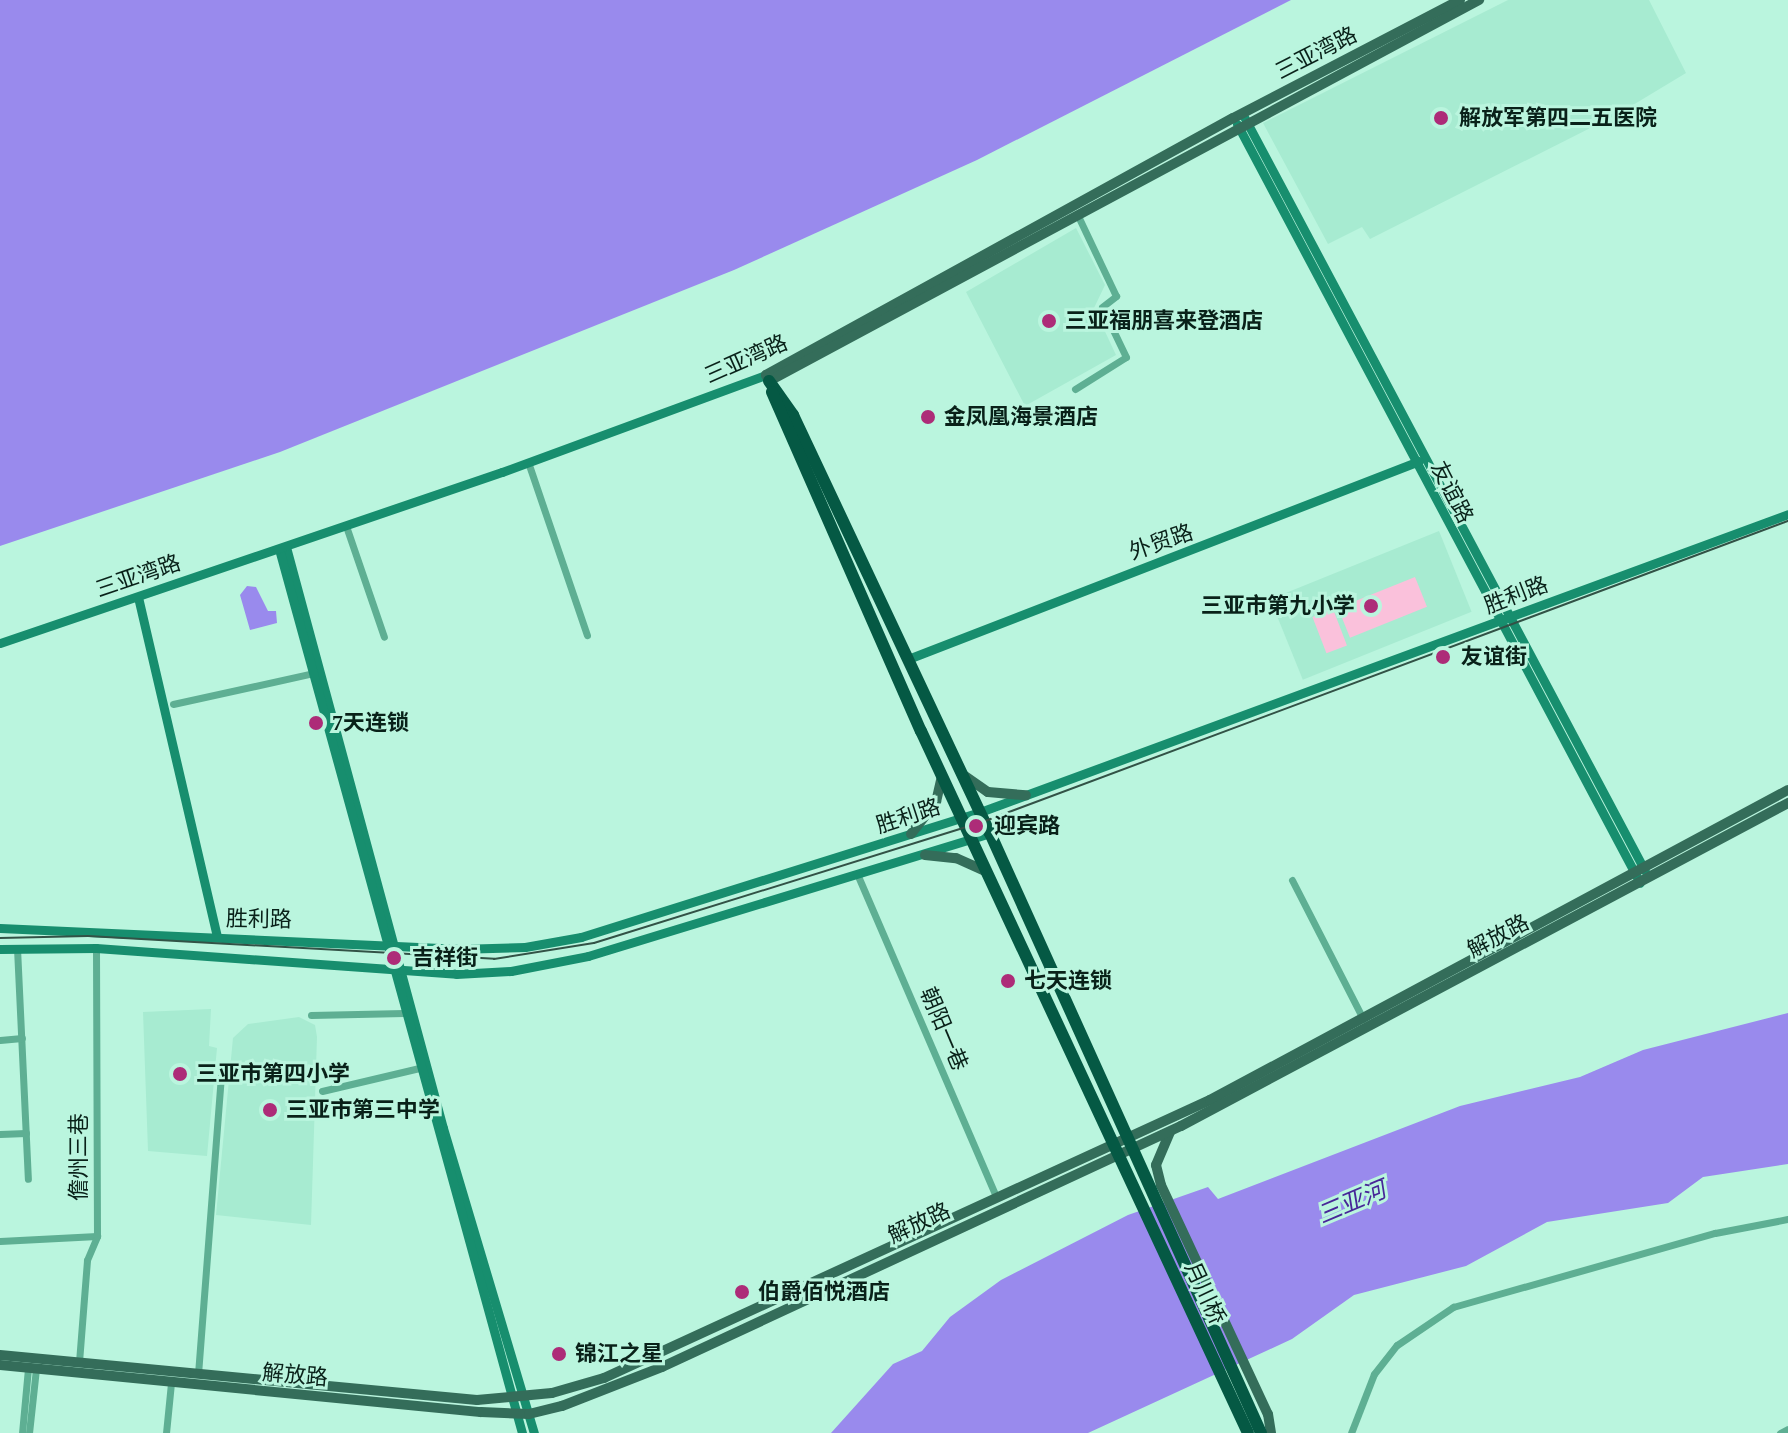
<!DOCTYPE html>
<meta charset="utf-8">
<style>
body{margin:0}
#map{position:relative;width:1788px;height:1433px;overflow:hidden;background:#baf5de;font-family:"Times New Roman","Noto Sans SC",serif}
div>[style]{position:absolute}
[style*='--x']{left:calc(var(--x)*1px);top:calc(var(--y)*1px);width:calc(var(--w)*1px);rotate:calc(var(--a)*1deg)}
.built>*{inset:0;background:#a7ebd1;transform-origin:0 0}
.green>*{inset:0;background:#fac1db;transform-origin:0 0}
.water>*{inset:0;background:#998aed}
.street>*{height:7px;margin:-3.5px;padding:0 3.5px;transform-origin:3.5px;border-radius:3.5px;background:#5eaf93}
.secondary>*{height:9px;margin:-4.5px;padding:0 4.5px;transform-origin:4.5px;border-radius:4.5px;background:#178e6e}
.primary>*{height:10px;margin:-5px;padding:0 5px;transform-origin:5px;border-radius:5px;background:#346d5a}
.highway>*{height:12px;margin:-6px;padding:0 6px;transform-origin:6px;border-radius:6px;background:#055944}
.tram>*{height:2px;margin:-1px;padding:0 1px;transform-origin:1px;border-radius:1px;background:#325246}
.dots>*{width:22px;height:22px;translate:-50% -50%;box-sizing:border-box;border:4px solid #baf5de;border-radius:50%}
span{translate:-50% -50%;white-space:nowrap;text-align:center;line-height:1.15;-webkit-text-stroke:6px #baf5de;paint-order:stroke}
.street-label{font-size:22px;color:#092119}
.poi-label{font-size:22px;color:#092119;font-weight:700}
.left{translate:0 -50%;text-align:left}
.right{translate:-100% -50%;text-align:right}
.water-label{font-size:24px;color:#472698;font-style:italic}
</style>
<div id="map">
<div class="built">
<div style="clip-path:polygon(1508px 0,1649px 0,1686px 73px,1618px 114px,1370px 239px,1362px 227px,1328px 244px,1263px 123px)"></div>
<div style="clip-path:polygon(1076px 228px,1105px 285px,1094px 308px,1116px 355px,1025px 406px,966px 292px)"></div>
<div style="left:1439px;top:531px;width:87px;height:182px;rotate:68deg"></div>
<div style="clip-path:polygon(211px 1009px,209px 1046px,217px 1048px,207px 1156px,148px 1151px,143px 1012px)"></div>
<div style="clip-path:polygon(299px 1017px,315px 1025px,317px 1037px,311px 1225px,216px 1215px,233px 1038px,248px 1024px)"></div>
</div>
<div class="green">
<div style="left:1415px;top:577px;width:32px;height:83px;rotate:68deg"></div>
<div style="left:1333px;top:609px;width:39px;height:22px;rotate:69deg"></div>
</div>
<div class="water">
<div style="clip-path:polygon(0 0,1291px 0,977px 160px,734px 270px,280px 452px,0 546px)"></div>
<div style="clip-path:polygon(247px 586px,256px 587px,268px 611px,276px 611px,277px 623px,250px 630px,240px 595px)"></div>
<div style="clip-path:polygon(1788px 1013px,1788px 1164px,1703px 1177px,1668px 1203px,1547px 1222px,1466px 1266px,1354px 1295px,1292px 1339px,1088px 1433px,831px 1433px,893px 1364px,922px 1351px,950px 1317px,1001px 1280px,1128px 1215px,1208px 1187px,1218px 1199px,1460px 1106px,1580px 1077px,1643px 1050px)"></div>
</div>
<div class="street">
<div style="--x:1075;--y:389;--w:60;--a:-32.1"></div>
<div style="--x:1126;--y:357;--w:55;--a:-115.6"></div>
<div style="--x:1102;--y:307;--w:18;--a:-38"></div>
<div style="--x:1116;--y:296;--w:91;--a:-115.4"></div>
<div style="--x:528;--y:462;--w:183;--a:71.2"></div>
<div style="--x:346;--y:526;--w:117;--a:71.1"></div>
<div style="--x:173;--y:704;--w:140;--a:-12.4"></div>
<div style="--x:858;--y:876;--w:348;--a:66.7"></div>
<div style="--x:1292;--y:880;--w:156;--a:62.9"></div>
<div style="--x:17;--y:948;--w:231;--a:87.3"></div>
<div style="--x:311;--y:1015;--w:93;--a:-1.2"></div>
<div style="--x:0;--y:1040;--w:22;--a:-5"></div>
<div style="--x:322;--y:1091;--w:100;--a:-13.3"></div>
<div style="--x:0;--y:1134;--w:26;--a:-2"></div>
<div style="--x:0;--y:1241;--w:97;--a:-3"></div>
<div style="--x:79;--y:1362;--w:102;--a:-85.5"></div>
<div style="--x:87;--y:1260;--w:26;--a:-67"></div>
<div style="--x:97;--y:1236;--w:288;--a:-90.2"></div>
<div style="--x:198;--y:1374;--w:298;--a:-85.6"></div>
<div style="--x:22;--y:1433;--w:65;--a:-84.7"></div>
<div style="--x:29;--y:1433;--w:64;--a:-83.8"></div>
<div style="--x:166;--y:1433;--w:50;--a:-84.3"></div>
<div style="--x:1351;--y:1433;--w:63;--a:-68.7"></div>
<div style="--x:1374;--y:1374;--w:37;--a:-52"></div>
<div style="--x:1397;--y:1345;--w:68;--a:-34.2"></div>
<div style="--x:1453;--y:1307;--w:272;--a:-15.8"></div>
<div style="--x:1715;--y:1233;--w:74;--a:-10.9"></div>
<div style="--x:1780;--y:1433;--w:9;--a:-27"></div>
</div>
<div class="secondary">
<div style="--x:1242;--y:113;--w:858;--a:62"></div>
<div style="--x:1237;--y:124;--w:859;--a:62.03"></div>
<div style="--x:286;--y:547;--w:602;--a:74.88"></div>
<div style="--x:443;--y:1128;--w:318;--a:73.4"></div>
<div style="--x:279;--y:549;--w:917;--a:74.63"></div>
<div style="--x:138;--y:597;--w:349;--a:76.9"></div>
<div style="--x:0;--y:643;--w:530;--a:-18.81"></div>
<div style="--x:502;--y:472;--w:281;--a:-20.2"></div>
<div style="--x:908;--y:659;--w:548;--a:-21.18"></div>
<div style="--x:0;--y:928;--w:457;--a:2.6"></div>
<div style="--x:457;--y:949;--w:68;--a:-1.7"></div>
<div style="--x:525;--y:947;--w:57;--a:-10.1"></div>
<div style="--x:581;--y:937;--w:418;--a:-17.4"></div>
<div style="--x:980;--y:812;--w:861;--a:-20.24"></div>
<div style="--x:0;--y:949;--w:96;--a:-0.6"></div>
<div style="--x:96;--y:948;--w:361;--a:4.1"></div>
<div style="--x:456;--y:974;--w:55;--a:-3.1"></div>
<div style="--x:511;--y:971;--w:78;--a:-11"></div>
<div style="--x:588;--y:956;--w:420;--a:-17"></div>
</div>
<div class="primary">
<div style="--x:1460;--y:0;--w:256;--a:152.5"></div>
<div style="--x:1233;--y:118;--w:533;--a:151.18"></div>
<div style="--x:766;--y:375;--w:7;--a:63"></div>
<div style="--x:769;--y:381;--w:806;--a:-28.22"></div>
<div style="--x:965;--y:776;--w:28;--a:35"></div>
<div style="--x:988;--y:792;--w:38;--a:5"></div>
<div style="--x:911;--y:834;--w:41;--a:-52"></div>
<div style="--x:936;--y:802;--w:27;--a:-77"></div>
<div style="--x:925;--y:855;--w:31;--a:6"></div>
<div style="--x:956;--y:858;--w:34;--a:24"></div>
<div style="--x:1170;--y:1132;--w:36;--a:113"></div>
<div style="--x:1156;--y:1165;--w:21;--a:76"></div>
<div style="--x:1161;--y:1185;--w:253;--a:65"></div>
<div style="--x:1268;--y:1414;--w:19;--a:81"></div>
<div style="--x:0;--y:1355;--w:479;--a:5.4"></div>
<div style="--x:477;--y:1400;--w:75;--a:-5.3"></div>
<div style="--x:552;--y:1393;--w:54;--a:-16.1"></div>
<div style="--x:604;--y:1378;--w:667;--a:-24.64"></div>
<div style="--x:1210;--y:1100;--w:656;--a:-28.21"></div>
<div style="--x:0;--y:1365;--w:483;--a:5.6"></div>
<div style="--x:481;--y:1412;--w:48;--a:2.4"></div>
<div style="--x:529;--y:1414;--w:34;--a:-14"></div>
<div style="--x:562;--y:1406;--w:107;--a:-21.3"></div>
<div style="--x:662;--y:1367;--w:572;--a:-24.91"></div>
<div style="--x:1181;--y:1126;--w:688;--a:-28.02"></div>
</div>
<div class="highway">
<div style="--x:769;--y:381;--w:42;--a:54.8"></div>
<div style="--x:793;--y:415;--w:462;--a:64.8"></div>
<div style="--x:990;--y:833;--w:658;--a:65.69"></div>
<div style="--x:772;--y:392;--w:370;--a:66.3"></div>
<div style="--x:921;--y:731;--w:774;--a:65.02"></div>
</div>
<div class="tram">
<div style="--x:0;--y:938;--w:88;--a:-1.3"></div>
<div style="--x:88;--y:936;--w:407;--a:3.2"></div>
<div style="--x:494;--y:959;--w:101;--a:-9.1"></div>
<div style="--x:594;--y:943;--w:410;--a:-17.3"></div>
<div style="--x:985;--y:821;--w:857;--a:-20.49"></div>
</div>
<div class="dots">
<div style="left:1441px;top:118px;background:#ad2c78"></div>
<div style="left:1049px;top:321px;background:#ad2c78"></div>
<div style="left:928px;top:417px;background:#ad2c78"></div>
<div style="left:1371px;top:606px;background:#ad2c78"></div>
<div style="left:1443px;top:657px;background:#ad2c78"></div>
<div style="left:316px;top:723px;background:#ad2c78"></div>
<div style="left:976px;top:826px;background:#ad2c78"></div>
<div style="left:394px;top:958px;background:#ad2c78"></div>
<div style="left:1008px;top:981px;background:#ad2c78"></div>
<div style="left:180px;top:1074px;background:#ad2c78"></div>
<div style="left:270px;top:1110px;background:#ad2c78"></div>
<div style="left:742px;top:1292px;background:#ad2c78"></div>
<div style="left:559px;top:1354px;background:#ad2c78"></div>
</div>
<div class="street-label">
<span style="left:1316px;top:53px;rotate:-27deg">三亚湾路</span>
<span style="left:746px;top:359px;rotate:-24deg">三亚湾路</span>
<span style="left:1452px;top:492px;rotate:63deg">友谊路</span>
<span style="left:1161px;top:542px;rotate:-19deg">外贸路</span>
<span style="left:138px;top:576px;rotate:-19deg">三亚湾路</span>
<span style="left:1516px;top:595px;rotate:-21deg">胜利路</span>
<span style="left:908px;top:816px;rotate:-18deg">胜利路</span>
<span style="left:259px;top:919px;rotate:1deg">胜利路</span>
<span style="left:1498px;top:936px;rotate:-28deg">解放路</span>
<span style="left:944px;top:1029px;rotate:67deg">朝阳一巷</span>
<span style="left:79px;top:1157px;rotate:-90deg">儋州三巷</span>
<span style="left:919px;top:1223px;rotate:-25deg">解放路</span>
<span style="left:1205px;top:1293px;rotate:65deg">月川桥</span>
<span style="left:295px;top:1375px;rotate:5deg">解放路</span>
</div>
<div class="poi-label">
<span class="left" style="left:1459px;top:118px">解放军第四二五医院</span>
<span class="left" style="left:1065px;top:321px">三亚福朋喜来登酒店</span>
<span class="left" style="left:944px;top:417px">金凤凰海景酒店</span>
<span class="right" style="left:1355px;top:606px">三亚市第九小学</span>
<span class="left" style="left:1461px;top:657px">友谊街</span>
<span class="left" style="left:332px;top:723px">7天连锁</span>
<span class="left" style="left:994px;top:826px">迎宾路</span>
<span class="left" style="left:412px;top:958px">吉祥街</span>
<span class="left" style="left:1024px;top:981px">七天连锁</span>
<span class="left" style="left:196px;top:1074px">三亚市第四小学</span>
<span class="left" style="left:286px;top:1110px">三亚市第三中学</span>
<span class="left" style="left:758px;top:1292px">伯爵佰悦酒店</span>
<span class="left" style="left:575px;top:1354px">锦江之星</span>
</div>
<div class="water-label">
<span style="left:1352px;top:1203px;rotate:-23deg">三亚河</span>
</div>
</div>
